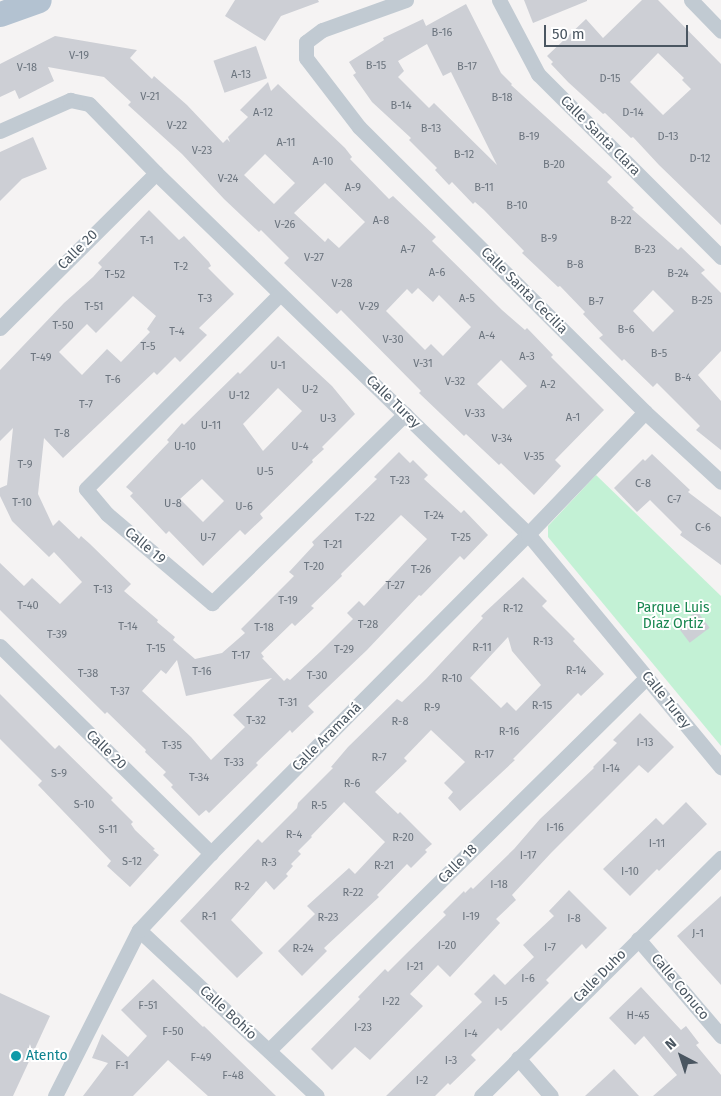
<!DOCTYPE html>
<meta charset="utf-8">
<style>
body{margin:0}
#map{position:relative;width:721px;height:1096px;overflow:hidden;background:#f5f3f3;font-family:"Fira Sans",sans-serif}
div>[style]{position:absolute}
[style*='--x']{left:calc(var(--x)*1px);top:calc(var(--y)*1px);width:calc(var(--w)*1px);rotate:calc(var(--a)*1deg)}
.green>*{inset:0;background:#c3f1d5}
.building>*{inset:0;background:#cdcfd5;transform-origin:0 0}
.street>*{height:15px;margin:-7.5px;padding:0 7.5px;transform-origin:7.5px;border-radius:7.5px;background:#c1cad2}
.primary>*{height:25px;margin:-12.5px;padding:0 12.5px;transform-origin:12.5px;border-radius:12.5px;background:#b3c2d1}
.dots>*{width:14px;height:14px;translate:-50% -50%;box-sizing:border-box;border:2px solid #fff;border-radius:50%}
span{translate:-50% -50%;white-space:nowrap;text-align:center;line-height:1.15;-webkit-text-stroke:4px #fff;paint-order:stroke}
.number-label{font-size:11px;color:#6b747e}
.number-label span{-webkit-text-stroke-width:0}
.street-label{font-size:14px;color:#4a5661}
.park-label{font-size:14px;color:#17864f}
.culture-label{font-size:14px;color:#0d838f}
.left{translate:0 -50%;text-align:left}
.north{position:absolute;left:656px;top:1031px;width:50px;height:50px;-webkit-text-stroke:4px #fff;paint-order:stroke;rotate:320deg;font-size:14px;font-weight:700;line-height:20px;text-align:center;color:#4a5661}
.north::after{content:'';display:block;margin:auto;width:18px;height:22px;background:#4a5661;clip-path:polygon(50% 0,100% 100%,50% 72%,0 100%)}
.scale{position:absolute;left:544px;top:25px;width:144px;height:22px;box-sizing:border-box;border:2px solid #4a5661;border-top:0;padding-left:6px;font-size:15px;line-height:18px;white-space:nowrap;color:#4a5661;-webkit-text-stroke:4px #fff;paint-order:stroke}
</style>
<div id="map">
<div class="green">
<div style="clip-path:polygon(596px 475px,721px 596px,721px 746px,548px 537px,548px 526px)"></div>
</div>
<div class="building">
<div style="clip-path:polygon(235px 0,318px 0,319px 2px,281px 16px,265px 41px,225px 16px)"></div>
<div style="clip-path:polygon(524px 0,587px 0,587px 1px,533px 23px)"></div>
<div style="clip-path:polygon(evenodd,642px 0,658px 0,721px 64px,721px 225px,659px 165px,633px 137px,631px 138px,605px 113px,603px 114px,568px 82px,551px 64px,553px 62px,547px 56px,586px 19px,603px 38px,642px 0,658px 53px,684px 78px,682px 80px,691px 89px,663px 115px,630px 82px,658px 53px)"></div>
<div style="clip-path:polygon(evenodd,466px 4px,501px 73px,512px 84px,511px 85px,612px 177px,607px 182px,634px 208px,632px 209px,678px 250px,681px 247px,705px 270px,701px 273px,721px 293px,721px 351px,698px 375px,721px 401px,721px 450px,696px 430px,700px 426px,657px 383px,653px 387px,624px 359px,622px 361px,599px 338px,603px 335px,583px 314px,585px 312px,560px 286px,558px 287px,522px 253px,524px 251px,484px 210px,475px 202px,473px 204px,452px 182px,449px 185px,435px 170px,437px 168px,409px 140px,411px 138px,372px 102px,353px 75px,356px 73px,349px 62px,384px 40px,383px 38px,423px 19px,426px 26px,466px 4px,427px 44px,443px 76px,451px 72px,497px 165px,434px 103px,429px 108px,398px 77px,404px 71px,398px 61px,427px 44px,466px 4px,653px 290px,674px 311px,653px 332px,633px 311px,653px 290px)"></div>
<div style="clip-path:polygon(evenodd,55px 36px,137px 50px,130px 58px,152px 79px,154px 76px,187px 105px,223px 143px,227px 139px,230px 142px,228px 137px,248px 117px,240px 110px,268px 82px,271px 91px,278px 84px,345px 148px,352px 157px,350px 159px,389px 199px,393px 196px,436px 237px,432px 241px,502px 310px,525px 330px,527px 328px,553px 355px,551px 357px,604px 410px,555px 460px,561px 466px,534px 495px,501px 463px,499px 465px,466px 434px,464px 436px,419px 393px,421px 391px,341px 310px,337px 314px,284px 263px,289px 258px,261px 230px,259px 232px,224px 199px,182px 154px,128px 105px,131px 102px,104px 77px,48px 67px,54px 81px,19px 99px,15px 90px,0 97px,0 64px,55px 36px,265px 154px,295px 183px,274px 204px,244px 175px,265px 154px,55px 36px,325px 183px,365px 222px,339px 248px,328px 238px,325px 242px,294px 213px,325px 183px,55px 36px,418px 288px,433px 302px,439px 295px,471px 327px,443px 356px,431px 344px,425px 350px,386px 311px,407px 289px,412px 294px,418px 288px,55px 36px,501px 360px,527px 386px,503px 409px,477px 384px,501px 360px)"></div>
<div style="left:256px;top:46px;width:34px;height:45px;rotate:71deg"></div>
<div style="clip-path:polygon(33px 137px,47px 169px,22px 179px,0 201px,0 152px)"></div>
<div style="clip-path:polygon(evenodd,149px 210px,179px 240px,184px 236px,209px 262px,211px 266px,208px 268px,234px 294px,199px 328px,207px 335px,180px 362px,175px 357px,157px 375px,154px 372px,63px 458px,44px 438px,38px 494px,53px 526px,59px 520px,79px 539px,81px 536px,90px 544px,131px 584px,124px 591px,158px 620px,157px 622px,175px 637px,173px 640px,195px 659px,222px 653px,245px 633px,241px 629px,294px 576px,289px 572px,314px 545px,312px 542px,377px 479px,374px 477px,399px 452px,410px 463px,413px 460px,428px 475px,424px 479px,461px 513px,464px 510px,488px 535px,464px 560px,460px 556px,421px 596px,419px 595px,367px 650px,308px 706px,314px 712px,292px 733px,290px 730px,256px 763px,258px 765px,209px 813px,206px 810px,199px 816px,171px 787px,173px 785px,163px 775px,166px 772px,145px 752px,146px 750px,107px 712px,105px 714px,0 610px,0 563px,24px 586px,32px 578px,60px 604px,82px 582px,54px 552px,49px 557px,12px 521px,0 496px,0 488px,7px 485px,13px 428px,0 441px,0 370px,64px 303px,93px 277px,102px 267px,98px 263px,149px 210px,133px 296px,156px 316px,147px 329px,150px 332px,121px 362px,107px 349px,82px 375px,59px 352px,87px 324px,96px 333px,133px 296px,149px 210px,401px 515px,427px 539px,364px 606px,359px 601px,347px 613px,353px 619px,321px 651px,290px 680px,287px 678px,284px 681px,262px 658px,264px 657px,261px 653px,292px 623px,295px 626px,314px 608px,311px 606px,342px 576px,341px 574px,401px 515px,149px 210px,177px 660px,186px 696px,272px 678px,233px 715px,245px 727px,211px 760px,191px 737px,142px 691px,161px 670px,166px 674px,177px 660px)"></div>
<div style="clip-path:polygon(evenodd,278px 336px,332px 386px,355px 414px,322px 447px,324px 449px,312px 460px,313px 462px,260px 514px,263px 518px,245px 535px,240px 530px,203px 566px,169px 531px,166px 534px,149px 516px,130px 496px,133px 493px,126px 487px,169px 442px,167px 440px,182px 423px,184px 425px,238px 372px,240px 374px,278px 336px,278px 388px,302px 411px,263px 451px,243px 424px,278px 388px,278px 336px,202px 479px,224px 501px,203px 522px,180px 499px,202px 479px)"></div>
<div style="clip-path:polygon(652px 454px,690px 490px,688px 492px,721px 517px,721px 565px,680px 535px,682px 532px,650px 500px,637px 512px,614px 488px,643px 459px,645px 461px)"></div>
<div style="clip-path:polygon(evenodd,523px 577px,547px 601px,542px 606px,575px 639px,573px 641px,604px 674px,581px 696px,578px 693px,513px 759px,515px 760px,460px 811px,448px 798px,453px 792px,444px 783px,465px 762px,431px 730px,404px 758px,407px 761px,375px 792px,398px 814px,400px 812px,432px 844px,425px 850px,427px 852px,411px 868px,407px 864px,377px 895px,379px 897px,324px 948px,327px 951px,302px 976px,278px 951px,315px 914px,307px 906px,349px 868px,355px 874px,385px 842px,344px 802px,311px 836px,312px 837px,298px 851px,301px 854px,291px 864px,293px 866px,286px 874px,288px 876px,274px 890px,266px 881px,231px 920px,263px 953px,237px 978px,180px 921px,258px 839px,262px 843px,297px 808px,298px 803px,333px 768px,331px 767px,348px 747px,397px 699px,402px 702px,426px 679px,483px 618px,481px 616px,523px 577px,508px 637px,512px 651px,541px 685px,516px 711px,507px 702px,501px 708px,470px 678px,508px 637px)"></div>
<div style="left:697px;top:611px;width:21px;height:25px;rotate:53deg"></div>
<div style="clip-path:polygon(0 694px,55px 749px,59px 745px,113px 798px,111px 800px,133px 822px,131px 824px,135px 830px,155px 849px,153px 850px,159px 855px,130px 887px,107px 866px,111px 861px,38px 785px,42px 781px,0 739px)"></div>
<div style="clip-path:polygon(640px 713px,674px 747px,648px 773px,639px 765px,551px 853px,512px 895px,516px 900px,496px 919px,500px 923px,450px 977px,438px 965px,410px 994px,423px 1006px,370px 1060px,355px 1047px,332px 1070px,311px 1049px,360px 999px,358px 997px,385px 969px,388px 972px,407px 953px,446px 915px,443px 912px,464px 891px,465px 893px,471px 887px,473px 889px,514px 849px,540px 819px,594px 768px,593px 767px,617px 743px,613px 740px)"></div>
<div style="clip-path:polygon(686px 802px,707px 824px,659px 871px,657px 869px,630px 896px,603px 869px,656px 818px,663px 825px)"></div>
<div style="clip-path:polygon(569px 890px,607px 928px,586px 949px,582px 944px,546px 980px,549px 983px,501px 1031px,498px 1028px,471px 1055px,476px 1060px,450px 1085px,448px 1083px,435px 1096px,386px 1096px,482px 1002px,474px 994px,494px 974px,505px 985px,534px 957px,523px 945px,554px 916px,549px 911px)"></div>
<div style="clip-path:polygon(721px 896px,721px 985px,677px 936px)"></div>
<div style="clip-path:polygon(153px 979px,203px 1027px,204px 1026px,276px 1096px,208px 1096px,168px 1060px,133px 1096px,83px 1096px,108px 1063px,92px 1058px,102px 1034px,128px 1057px,147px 1036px,121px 1010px)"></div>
<div style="clip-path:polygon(641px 987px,681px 1030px,686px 1026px,699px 1043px,696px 1045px,721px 1075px,721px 1096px,653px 1096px,677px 1075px,644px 1036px,635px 1045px,609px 1018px)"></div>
<div style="clip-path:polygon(0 993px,50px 1016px,13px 1096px,0 1096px)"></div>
<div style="clip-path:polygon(614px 1069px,639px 1096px,585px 1096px)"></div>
</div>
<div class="street">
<div style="--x:406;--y:0;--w:89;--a:160.3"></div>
<div style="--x:322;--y:30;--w:20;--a:143"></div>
<div style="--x:306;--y:42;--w:16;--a:90"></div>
<div style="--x:306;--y:58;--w:87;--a:52.5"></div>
<div style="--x:359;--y:127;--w:404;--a:44.9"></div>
<div style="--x:645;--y:412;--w:103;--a:42.6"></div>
<div style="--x:499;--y:0;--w:84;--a:62.2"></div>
<div style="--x:538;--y:74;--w:259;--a:45"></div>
<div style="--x:691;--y:0;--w:43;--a:45.9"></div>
<div style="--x:0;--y:131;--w:77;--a:-23.9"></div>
<div style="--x:70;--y:100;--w:19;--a:12"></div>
<div style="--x:89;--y:104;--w:96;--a:45.8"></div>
<div style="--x:156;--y:173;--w:518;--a:44.14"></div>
<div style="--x:528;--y:534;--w:303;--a:50.4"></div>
<div style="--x:280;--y:294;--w:275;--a:134.9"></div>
<div style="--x:86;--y:489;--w:33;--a:50"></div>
<div style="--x:107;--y:514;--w:138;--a:40.3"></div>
<div style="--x:212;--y:603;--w:270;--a:-44.4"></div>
<div style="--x:0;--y:328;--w:220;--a:-44.8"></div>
<div style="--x:0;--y:646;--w:296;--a:44.5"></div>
<div style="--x:139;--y:930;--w:243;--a:43"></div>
<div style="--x:638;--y:939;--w:128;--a:49.4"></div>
<div style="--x:269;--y:1050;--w:531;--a:-44.62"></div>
<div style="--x:518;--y:1058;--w:50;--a:49"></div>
<div style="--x:55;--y:1096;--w:186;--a:-63.2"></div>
<div style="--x:139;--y:930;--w:105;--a:-46.9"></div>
<div style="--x:211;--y:853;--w:450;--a:-45.2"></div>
<div style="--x:528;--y:534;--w:169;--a:-46.2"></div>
<div style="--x:481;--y:1096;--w:338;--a:-44.8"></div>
</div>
<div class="primary">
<div style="--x:0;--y:14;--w:41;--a:-19.7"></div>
</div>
<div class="dots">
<div style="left:16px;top:1056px;background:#0f9aa8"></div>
</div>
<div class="number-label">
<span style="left:442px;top:33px">B-16</span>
<span style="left:79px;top:56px">V-19</span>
<span style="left:376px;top:66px">B-15</span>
<span style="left:467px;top:67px">B-17</span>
<span style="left:27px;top:68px">V-18</span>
<span style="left:241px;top:75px">A-13</span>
<span style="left:610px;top:79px">D-15</span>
<span style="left:150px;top:97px">V-21</span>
<span style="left:502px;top:98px">B-18</span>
<span style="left:401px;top:106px">B-14</span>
<span style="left:263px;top:113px">A-12</span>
<span style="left:633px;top:113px">D-14</span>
<span style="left:177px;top:126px">V-22</span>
<span style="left:431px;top:129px">B-13</span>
<span style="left:529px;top:137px">B-19</span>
<span style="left:668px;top:137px">D-13</span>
<span style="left:286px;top:143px">A-11</span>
<span style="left:202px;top:151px">V-23</span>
<span style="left:464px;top:155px">B-12</span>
<span style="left:700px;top:159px">D-12</span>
<span style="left:323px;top:162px">A-10</span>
<span style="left:554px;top:165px">B-20</span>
<span style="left:228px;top:179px">V-24</span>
<span style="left:353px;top:188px">A-9</span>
<span style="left:484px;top:188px">B-11</span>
<span style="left:517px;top:206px">B-10</span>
<span style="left:381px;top:221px">A-8</span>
<span style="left:621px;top:221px">B-22</span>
<span style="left:285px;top:225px">V-26</span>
<span style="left:549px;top:239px">B-9</span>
<span style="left:147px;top:241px">T-1</span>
<span style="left:408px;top:250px">A-7</span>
<span style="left:645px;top:250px">B-23</span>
<span style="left:314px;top:258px">V-27</span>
<span style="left:575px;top:265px">B-8</span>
<span style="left:181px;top:267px">T-2</span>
<span style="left:437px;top:273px">A-6</span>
<span style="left:678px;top:274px">B-24</span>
<span style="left:115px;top:275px">T-52</span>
<span style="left:342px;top:284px">V-28</span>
<span style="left:205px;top:299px">T-3</span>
<span style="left:467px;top:299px">A-5</span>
<span style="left:702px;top:301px">B-25</span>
<span style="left:596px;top:302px">B-7</span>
<span style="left:94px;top:307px">T-51</span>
<span style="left:369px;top:307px">V-29</span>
<span style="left:63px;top:326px">T-50</span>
<span style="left:626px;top:330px">B-6</span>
<span style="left:177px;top:332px">T-4</span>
<span style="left:487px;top:336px">A-4</span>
<span style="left:393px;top:340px">V-30</span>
<span style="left:148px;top:347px">T-5</span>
<span style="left:659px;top:354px">B-5</span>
<span style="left:527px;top:357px">A-3</span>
<span style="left:41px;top:358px">T-49</span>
<span style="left:423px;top:364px">V-31</span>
<span style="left:278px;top:366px">U-1</span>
<span style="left:683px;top:378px">B-4</span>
<span style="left:113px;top:380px">T-6</span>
<span style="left:455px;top:382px">V-32</span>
<span style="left:548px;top:385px">A-2</span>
<span style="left:310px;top:390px">U-2</span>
<span style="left:239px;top:396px">U-12</span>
<span style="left:86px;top:405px">T-7</span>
<span style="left:475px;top:414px">V-33</span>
<span style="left:573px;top:418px">A-1</span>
<span style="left:328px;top:419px">U-3</span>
<span style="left:211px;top:426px">U-11</span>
<span style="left:62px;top:434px">T-8</span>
<span style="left:502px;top:439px">V-34</span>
<span style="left:185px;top:447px">U-10</span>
<span style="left:300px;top:447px">U-4</span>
<span style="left:534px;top:457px">V-35</span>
<span style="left:25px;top:465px">T-9</span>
<span style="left:265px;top:472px">U-5</span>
<span style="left:400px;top:481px">T-23</span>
<span style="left:643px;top:484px">C-8</span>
<span style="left:674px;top:500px">C-7</span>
<span style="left:22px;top:503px">T-10</span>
<span style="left:173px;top:504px">U-8</span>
<span style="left:244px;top:507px">U-6</span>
<span style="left:434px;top:516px">T-24</span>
<span style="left:365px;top:518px">T-22</span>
<span style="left:703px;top:528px">C-6</span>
<span style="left:208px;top:538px">U-7</span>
<span style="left:461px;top:538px">T-25</span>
<span style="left:333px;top:545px">T-21</span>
<span style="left:314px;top:567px">T-20</span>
<span style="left:421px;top:570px">T-26</span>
<span style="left:395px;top:586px">T-27</span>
<span style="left:103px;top:590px">T-13</span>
<span style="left:288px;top:601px">T-19</span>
<span style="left:28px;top:606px">T-40</span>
<span style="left:513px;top:609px">R-12</span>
<span style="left:368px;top:625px">T-28</span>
<span style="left:128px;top:627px">T-14</span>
<span style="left:264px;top:628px">T-18</span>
<span style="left:57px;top:635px">T-39</span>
<span style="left:543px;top:642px">R-13</span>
<span style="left:482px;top:648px">R-11</span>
<span style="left:156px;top:649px">T-15</span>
<span style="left:344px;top:650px">T-29</span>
<span style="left:241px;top:656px">T-17</span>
<span style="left:576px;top:671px">R-14</span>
<span style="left:202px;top:672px">T-16</span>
<span style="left:88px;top:674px">T-38</span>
<span style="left:317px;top:676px">T-30</span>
<span style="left:452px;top:679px">R-10</span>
<span style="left:120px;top:692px">T-37</span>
<span style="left:288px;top:703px">T-31</span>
<span style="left:542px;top:706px">R-15</span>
<span style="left:432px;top:708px">R-9</span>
<span style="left:256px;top:721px">T-32</span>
<span style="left:400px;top:722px">R-8</span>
<span style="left:509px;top:732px">R-16</span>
<span style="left:645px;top:743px">I-13</span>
<span style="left:172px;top:746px">T-35</span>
<span style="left:484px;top:755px">R-17</span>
<span style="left:379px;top:758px">R-7</span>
<span style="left:234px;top:763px">T-33</span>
<span style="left:611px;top:769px">I-14</span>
<span style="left:59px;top:774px">S-9</span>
<span style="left:199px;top:778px">T-34</span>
<span style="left:352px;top:784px">R-6</span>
<span style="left:84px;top:805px">S-10</span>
<span style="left:319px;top:806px">R-5</span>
<span style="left:555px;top:828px">I-16</span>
<span style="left:108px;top:830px">S-11</span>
<span style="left:294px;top:835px">R-4</span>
<span style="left:403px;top:838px">R-20</span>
<span style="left:657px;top:844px">I-11</span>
<span style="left:528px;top:856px">I-17</span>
<span style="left:132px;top:862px">S-12</span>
<span style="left:269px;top:863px">R-3</span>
<span style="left:384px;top:866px">R-21</span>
<span style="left:630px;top:872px">I-10</span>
<span style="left:499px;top:885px">I-18</span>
<span style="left:242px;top:887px">R-2</span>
<span style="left:353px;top:893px">R-22</span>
<span style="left:209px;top:917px">R-1</span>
<span style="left:471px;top:917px">I-19</span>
<span style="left:328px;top:918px">R-23</span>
<span style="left:574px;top:919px">I-8</span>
<span style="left:698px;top:934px">J-1</span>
<span style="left:447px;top:946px">I-20</span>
<span style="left:550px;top:948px">I-7</span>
<span style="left:303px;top:949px">R-24</span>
<span style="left:415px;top:967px">I-21</span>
<span style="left:528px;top:979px">I-6</span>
<span style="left:391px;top:1002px">I-22</span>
<span style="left:501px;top:1002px">I-5</span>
<span style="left:148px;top:1006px">F-51</span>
<span style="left:638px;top:1016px">H-45</span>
<span style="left:363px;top:1028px">I-23</span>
<span style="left:173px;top:1032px">F-50</span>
<span style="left:471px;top:1034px">I-4</span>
<span style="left:201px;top:1058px">F-49</span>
<span style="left:451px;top:1061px">I-3</span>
<span style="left:122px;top:1066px">F-1</span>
<span style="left:233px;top:1076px">F-48</span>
<span style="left:422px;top:1081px">I-2</span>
</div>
<div class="street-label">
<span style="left:600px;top:136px;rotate:45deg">Calle Santa Clara</span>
<span style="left:78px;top:250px;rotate:-45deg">Calle 20</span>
<span style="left:524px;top:291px;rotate:45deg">Calle Santa Cecilia</span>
<span style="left:393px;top:402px;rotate:44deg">Calle Turey</span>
<span style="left:145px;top:546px;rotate:40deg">Calle 19</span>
<span style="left:666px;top:700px;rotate:51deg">Calle Turey</span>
<span style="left:327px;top:737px;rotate:-45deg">Calle Aramaná</span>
<span style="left:106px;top:750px;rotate:44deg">Calle 20</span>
<span style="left:458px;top:864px;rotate:-45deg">Calle 18</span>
<span style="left:600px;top:976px;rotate:-45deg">Calle Duho</span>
<span style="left:680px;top:987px;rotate:50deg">Calle Conuco</span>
<span style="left:228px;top:1013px;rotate:43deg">Calle Bohío</span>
</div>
<div class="park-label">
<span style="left:673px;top:616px">Parque Luis<br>Díaz Ortiz</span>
</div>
<div class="culture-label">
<span class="left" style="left:26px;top:1056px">Atento</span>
</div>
<div class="north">N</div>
<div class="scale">50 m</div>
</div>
